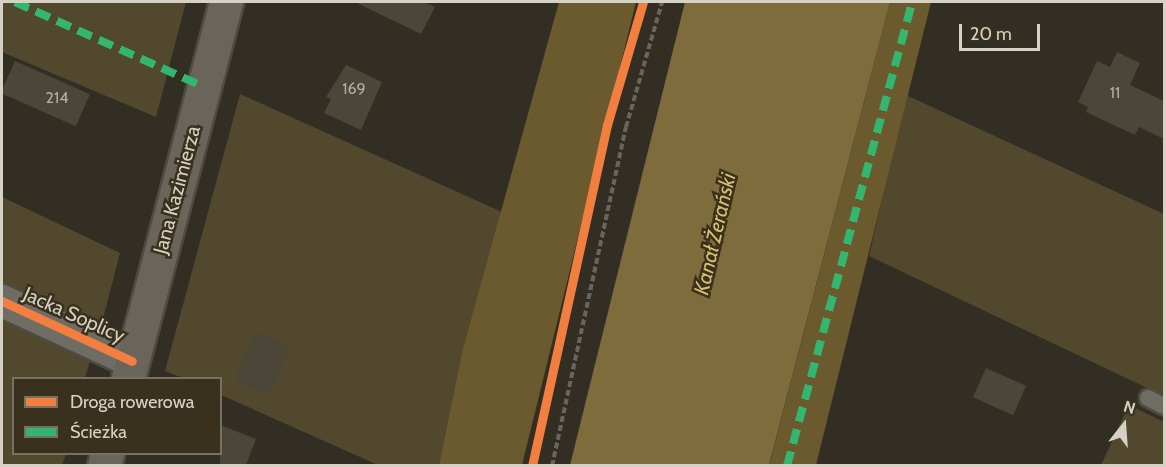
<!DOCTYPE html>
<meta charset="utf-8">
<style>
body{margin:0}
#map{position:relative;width:1166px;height:467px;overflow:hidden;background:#332e23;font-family:Cabin,sans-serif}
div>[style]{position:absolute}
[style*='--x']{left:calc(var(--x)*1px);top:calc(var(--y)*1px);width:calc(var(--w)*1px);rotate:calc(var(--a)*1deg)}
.green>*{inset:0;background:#51482d}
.forest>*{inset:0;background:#6a5a2d}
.water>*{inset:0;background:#7e6c3c}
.building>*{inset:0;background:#4c4638;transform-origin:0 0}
.path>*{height:4px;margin-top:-2px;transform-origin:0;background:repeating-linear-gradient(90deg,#69655e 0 6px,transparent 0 9px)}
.roads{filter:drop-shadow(2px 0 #4f4b42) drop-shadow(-2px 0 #4f4b42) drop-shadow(0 2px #4f4b42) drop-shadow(0 -2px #4f4b42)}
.lane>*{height:16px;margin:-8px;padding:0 8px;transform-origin:8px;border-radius:8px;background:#6f6c64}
.street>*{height:32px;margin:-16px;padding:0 16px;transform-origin:16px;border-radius:16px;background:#6f6c64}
.secondary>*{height:33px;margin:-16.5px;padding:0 16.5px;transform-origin:16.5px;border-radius:16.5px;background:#69655a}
.quiet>*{height:8px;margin-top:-4px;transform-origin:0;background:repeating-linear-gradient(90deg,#33b770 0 15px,transparent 0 23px)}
.cycleway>*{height:9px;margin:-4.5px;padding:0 4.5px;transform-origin:4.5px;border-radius:4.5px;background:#f27e40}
span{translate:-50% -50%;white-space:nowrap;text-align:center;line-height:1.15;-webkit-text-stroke:5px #39311d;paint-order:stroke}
.number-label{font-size:16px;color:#b3aea2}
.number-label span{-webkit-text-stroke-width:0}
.street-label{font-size:20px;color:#d5d1c5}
.water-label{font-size:21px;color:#dabe6f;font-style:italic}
.frame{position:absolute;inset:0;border:3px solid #d5d1c5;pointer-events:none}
.legend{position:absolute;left:12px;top:377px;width:210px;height:78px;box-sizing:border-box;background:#39311d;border:2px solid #777160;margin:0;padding:8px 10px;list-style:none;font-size:18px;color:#d5d1c5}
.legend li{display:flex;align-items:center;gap:12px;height:30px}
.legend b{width:30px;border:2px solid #777160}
.north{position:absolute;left:1094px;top:395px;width:60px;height:60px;-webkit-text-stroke:4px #39311d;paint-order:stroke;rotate:17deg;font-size:16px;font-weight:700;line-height:24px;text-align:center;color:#d5d1c5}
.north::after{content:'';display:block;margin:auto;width:21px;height:27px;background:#d5d1c5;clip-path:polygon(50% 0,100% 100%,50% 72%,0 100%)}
.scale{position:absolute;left:959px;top:24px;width:81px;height:27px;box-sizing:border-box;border:3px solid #d5d1c5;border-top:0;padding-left:8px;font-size:18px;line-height:21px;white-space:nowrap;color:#d5d1c5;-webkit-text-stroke:4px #39311d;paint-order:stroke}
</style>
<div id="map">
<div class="green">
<div style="clip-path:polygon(2px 2px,186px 2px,156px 117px,2px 52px)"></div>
<div style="clip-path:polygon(240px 94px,502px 212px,462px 352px,439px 465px,378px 465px,221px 395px,220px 378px,183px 378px,165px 371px)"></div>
<div style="clip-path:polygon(906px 95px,1164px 214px,1164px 396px,869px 256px)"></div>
<div style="clip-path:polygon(2px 197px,120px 253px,98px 338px,2px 294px)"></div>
<div style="clip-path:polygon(2px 313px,92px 355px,85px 378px,14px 378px,14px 454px,66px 454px,62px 465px,2px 466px)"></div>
<div style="clip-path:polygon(1129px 405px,1164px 422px,1164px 465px,1101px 465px)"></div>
</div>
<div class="forest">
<div style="clip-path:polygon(559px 2px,636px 2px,522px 465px,439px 465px,462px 352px)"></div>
<div style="clip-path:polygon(890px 2px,931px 2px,816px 465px,769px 466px)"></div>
</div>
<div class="water">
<div style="clip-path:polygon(685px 2px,890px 2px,769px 465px,570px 465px)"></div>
</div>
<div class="building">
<div style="clip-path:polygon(355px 2px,423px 2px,435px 7px,421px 34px)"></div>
<div style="clip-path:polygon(1117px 52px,1140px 63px,1130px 85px,1164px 101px,1164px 139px,1139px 127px,1135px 135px,1086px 112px,1088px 107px,1078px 102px,1097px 61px,1110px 67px)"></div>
<div style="left:15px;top:61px;width:82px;height:35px;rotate:24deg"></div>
<div style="clip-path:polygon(346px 65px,382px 82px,361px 130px,324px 113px,331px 99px,326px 97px)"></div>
<div style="clip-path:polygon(262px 333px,285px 343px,288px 352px,271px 391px,263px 394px,239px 383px,236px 375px,253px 336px)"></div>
<div style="left:986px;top:368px;width:44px;height:32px;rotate:24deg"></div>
<div style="clip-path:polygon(220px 425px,256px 439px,246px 465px,220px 465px)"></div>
</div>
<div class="path">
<div style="--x:552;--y:466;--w:347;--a:-77.7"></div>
<div style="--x:626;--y:127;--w:130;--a:-73.9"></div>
</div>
<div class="roads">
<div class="lane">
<div style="--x:1148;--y:398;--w:18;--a:27"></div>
</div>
<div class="street">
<div style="--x:2;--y:301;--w:143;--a:24.8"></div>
</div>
<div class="secondary">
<div style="--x:128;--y:378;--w:389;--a:-75.4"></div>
<div style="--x:104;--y:466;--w:12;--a:-76"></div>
</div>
</div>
<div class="quiet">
<div style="--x:15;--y:2;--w:207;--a:24.2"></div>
<div style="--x:787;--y:466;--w:481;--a:-74.9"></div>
</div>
<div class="cycleway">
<div style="--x:2;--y:301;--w:143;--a:24.8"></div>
<div style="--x:532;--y:466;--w:349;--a:-77.6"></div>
<div style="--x:607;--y:125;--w:128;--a:-73.7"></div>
</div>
<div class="number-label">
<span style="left:354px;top:89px">169</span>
<span style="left:1115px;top:93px">11</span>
<span style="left:57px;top:98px">214</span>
</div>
<div class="street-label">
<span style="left:177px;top:190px;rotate:-75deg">Jana Kazimierza</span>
<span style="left:74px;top:315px;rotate:24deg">Jacka Soplicy</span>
</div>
<div class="water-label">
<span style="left:715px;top:234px;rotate:-77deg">Kanał Żerański</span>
</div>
<div class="frame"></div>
<ul class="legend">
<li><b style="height:8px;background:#f27e40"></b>Droga rowerowa</li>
<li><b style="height:8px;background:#33b770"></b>Ścieżka</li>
</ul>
<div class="north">N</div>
<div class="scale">20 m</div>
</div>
